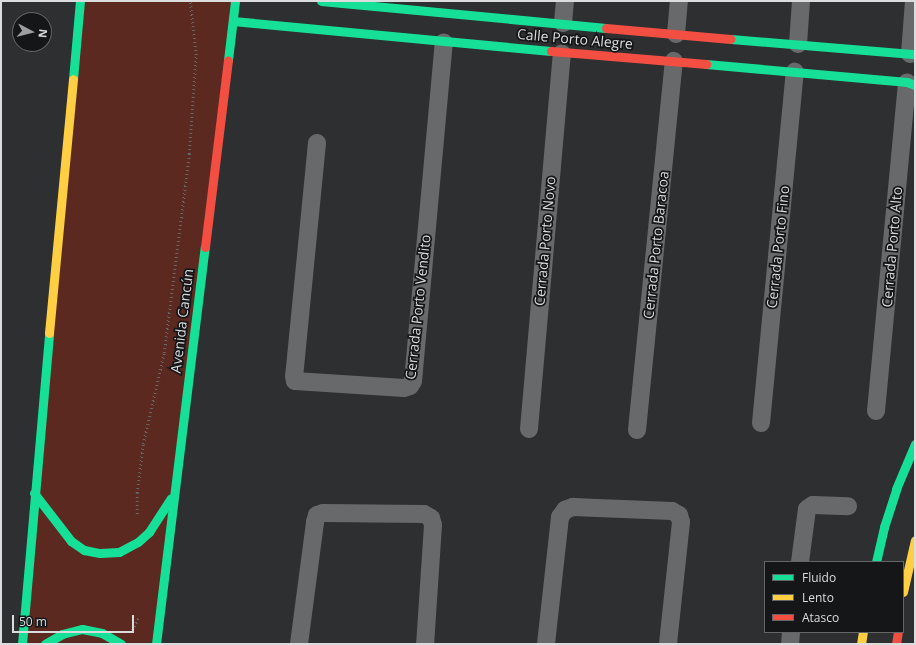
<!DOCTYPE html>
<meta charset="utf-8">
<style>
body{margin:0}
#map{position:relative;width:916px;height:645px;overflow:hidden;background:#2d2f31;font-family:"Open Sans",sans-serif}
div>[style]{position:absolute}
[style*='--x']{left:calc(var(--x)*1px);top:calc(var(--y)*1px);width:calc(var(--w)*1px);rotate:calc(var(--a)*1deg)}
.green>*{inset:0;background:#5c2920}
.path>*{height:2.5px;margin-top:-1.25px;transform-origin:0;background:repeating-linear-gradient(90deg,#666768 0 1px,transparent 0 4px)}
.street>*{height:18px;margin:-9px;padding:0 9px;transform-origin:9px;border-radius:9px;background:#68696a}
.fast>*{height:9px;margin:-4.5px;padding:0 4.5px;transform-origin:4.5px;border-radius:4.5px;background:#16e098}
.slow>*{height:9px;margin:-4.5px;padding:0 4.5px;transform-origin:4.5px;border-radius:4.5px;background:#ffcf43}
.jam>*{height:9px;margin:-4.5px;padding:0 4.5px;transform-origin:4.5px;border-radius:4.5px;background:#f24e42}
span{translate:-50% -50%;white-space:nowrap;text-align:center;line-height:1.15;-webkit-text-stroke:3.5px #151618;paint-order:stroke}
.street-label{font-size:14px;color:#dadcde}
.frame{position:absolute;inset:0;border:2px solid #dadcde;pointer-events:none}
.legend{position:absolute;left:764px;top:561px;width:140px;height:72px;box-sizing:border-box;background:#151618;border:1px solid #646567;margin:0;padding:5px 7px;list-style:none;font-size:12px;color:#dadcde}
.legend li{display:flex;align-items:center;gap:8px;height:20px}
.legend b{width:20px;border:1px solid #646567}
.north{position:absolute;left:12px;top:12px;width:40px;height:40px;box-sizing:border-box;background:#151618;border:1px solid #646567;border-radius:50%;rotate:97deg;font-size:11px;font-weight:700;line-height:16px;text-align:center;color:#dadcde}
.north::after{content:'';display:block;margin:auto;width:14px;height:18px;background:#9d9fa1;clip-path:polygon(50% 0,100% 100%,50% 72%,0 100%)}
.scale{position:absolute;left:12px;top:615px;width:122px;height:18px;box-sizing:border-box;border:2px solid #dadcde;border-top:0;padding-left:5px;font-size:12px;line-height:14px;white-space:nowrap;color:#dadcde;-webkit-text-stroke:3px #151618;paint-order:stroke}
</style>
<div id="map">
<div class="green">
<div style="clip-path:polygon(80px 1px,234px 1px,158px 644px,22px 644px)"></div>
</div>
<div class="path">
<div style="--x:137;--y:514;--w:21;--a:-90"></div>
<div style="--x:137;--y:493;--w:49;--a:-83"></div>
<div style="--x:143;--y:444;--w:93;--a:-77"></div>
<div style="--x:164;--y:353;--w:201;--a:-82.8"></div>
<div style="--x:189;--y:154;--w:99;--a:-86"></div>
<div style="--x:196;--y:55;--w:54;--a:-96.3"></div>
<div style="--x:132;--y:630;--w:15;--a:-62"></div>
</div>
<div class="street">
<div style="--x:563;--y:23;--w:22;--a:-85"></div>
<div style="--x:676;--y:34;--w:33;--a:-85"></div>
<div style="--x:798;--y:44;--w:43;--a:-86"></div>
<div style="--x:910;--y:54;--w:53;--a:-85.7"></div>
<div style="--x:317;--y:143;--w:234;--a:95.6"></div>
<div style="--x:294;--y:376;--w:5;--a:79"></div>
<div style="--x:295;--y:381;--w:109;--a:3.7"></div>
<div style="--x:404;--y:388;--w:6;--a:-18"></div>
<div style="--x:410;--y:386;--w:6;--a:-59"></div>
<div style="--x:413;--y:381;--w:340;--a:-84.8"></div>
<div style="--x:876;--y:411;--w:330;--a:-84.6"></div>
<div style="--x:761;--y:423;--w:353;--a:-84.5"></div>
<div style="--x:529;--y:429;--w:377;--a:-85"></div>
<div style="--x:637;--y:430;--w:371;--a:-84.3"></div>
<div style="--x:800;--y:562;--w:53;--a:-82.5"></div>
<div style="--x:807;--y:509;--w:7;--a:-34"></div>
<div style="--x:813;--y:505;--w:35;--a:2"></div>
<div style="--x:299;--y:644;--w:123;--a:-82.5"></div>
<div style="--x:315;--y:522;--w:7;--a:-74"></div>
<div style="--x:317;--y:515;--w:6;--a:-18"></div>
<div style="--x:323;--y:513;--w:101;--a:0.6"></div>
<div style="--x:424;--y:514;--w:8;--a:30"></div>
<div style="--x:431;--y:518;--w:7;--a:74"></div>
<div style="--x:433;--y:525;--w:119;--a:93.8"></div>
<div style="--x:546;--y:644;--w:128;--a:-83.7"></div>
<div style="--x:560;--y:517;--w:9;--a:-54"></div>
<div style="--x:565;--y:510;--w:9;--a:-21"></div>
<div style="--x:573;--y:507;--w:99;--a:2.3"></div>
<div style="--x:672;--y:511;--w:8;--a:30"></div>
<div style="--x:679;--y:515;--w:7;--a:74"></div>
<div style="--x:681;--y:522;--w:123;--a:96.1"></div>
<div style="--x:790;--y:644;--w:12;--a:-85"></div>
</div>
<div class="fast">
<div style="--x:321;--y:1;--w:286;--a:5.4"></div>
<div style="--x:233;--y:21;--w:319;--a:5.4"></div>
<div style="--x:731;--y:39;--w:185;--a:4.7"></div>
<div style="--x:228;--y:60;--w:59;--a:-83.2"></div>
<div style="--x:706;--y:64;--w:202;--a:5.1"></div>
<div style="--x:907;--y:82;--w:9;--a:21"></div>
<div style="--x:73;--y:79;--w:78;--a:-84.9"></div>
<div style="--x:34;--y:493;--w:61;--a:52.4"></div>
<div style="--x:71;--y:541;--w:16;--a:35"></div>
<div style="--x:84;--y:550;--w:16;--a:11"></div>
<div style="--x:100;--y:553;--w:19;--a:-3"></div>
<div style="--x:119;--y:552;--w:21;--a:-28"></div>
<div style="--x:138;--y:542;--w:15;--a:-42"></div>
<div style="--x:149;--y:532;--w:40;--a:-57.1"></div>
<div style="--x:876;--y:562;--w:36;--a:-77"></div>
<div style="--x:884;--y:527;--w:40;--a:-72"></div>
<div style="--x:896;--y:489;--w:49;--a:-67.1"></div>
<div style="--x:22;--y:644;--w:312;--a:-85"></div>
<div style="--x:45;--y:644;--w:20;--a:-30"></div>
<div style="--x:62;--y:634;--w:21;--a:-14"></div>
<div style="--x:82;--y:629;--w:20;--a:11"></div>
<div style="--x:102;--y:633;--w:22;--a:30"></div>
<div style="--x:156;--y:644;--w:400;--a:-83"></div>
</div>
<div class="slow">
<div style="--x:49;--y:333;--w:255;--a:-84.6"></div>
<div style="--x:903;--y:592;--w:53;--a:-77"></div>
<div style="--x:861;--y:644;--w:12;--a:-81"></div>
</div>
<div class="jam">
<div style="--x:606;--y:28;--w:125;--a:5"></div>
<div style="--x:551;--y:51;--w:156;--a:4.8"></div>
<div style="--x:205;--y:247;--w:188;--a:-83"></div>
<div style="--x:896;--y:644;--w:12;--a:-81"></div>
</div>
<div class="street-label">
<span style="left:575px;top:39px;rotate:5deg">Calle Porto Alegre</span>
<span style="left:545px;top:241px;rotate:-85deg">Cerrada Porto Novo</span>
<span style="left:656px;top:245px;rotate:-84deg">Cerrada Porto Baracoa</span>
<span style="left:778px;top:247px;rotate:-84deg">Cerrada Porto Fino</span>
<span style="left:892px;top:247px;rotate:-85deg">Cerrada Porto Alto</span>
<span style="left:418px;top:307px;rotate:-84deg">Cerrada Porto Vendito</span>
<span style="left:182px;top:321px;rotate:-83deg">Avenida Cancún</span>
</div>
<div class="frame"></div>
<ul class="legend">
<li><b style="height:5px;background:#16e098"></b>Fluido</li>
<li><b style="height:5px;background:#ffcf43"></b>Lento</li>
<li><b style="height:5px;background:#f24e42"></b>Atasco</li>
</ul>
<div class="north">N</div>
<div class="scale">50 m</div>
</div>
